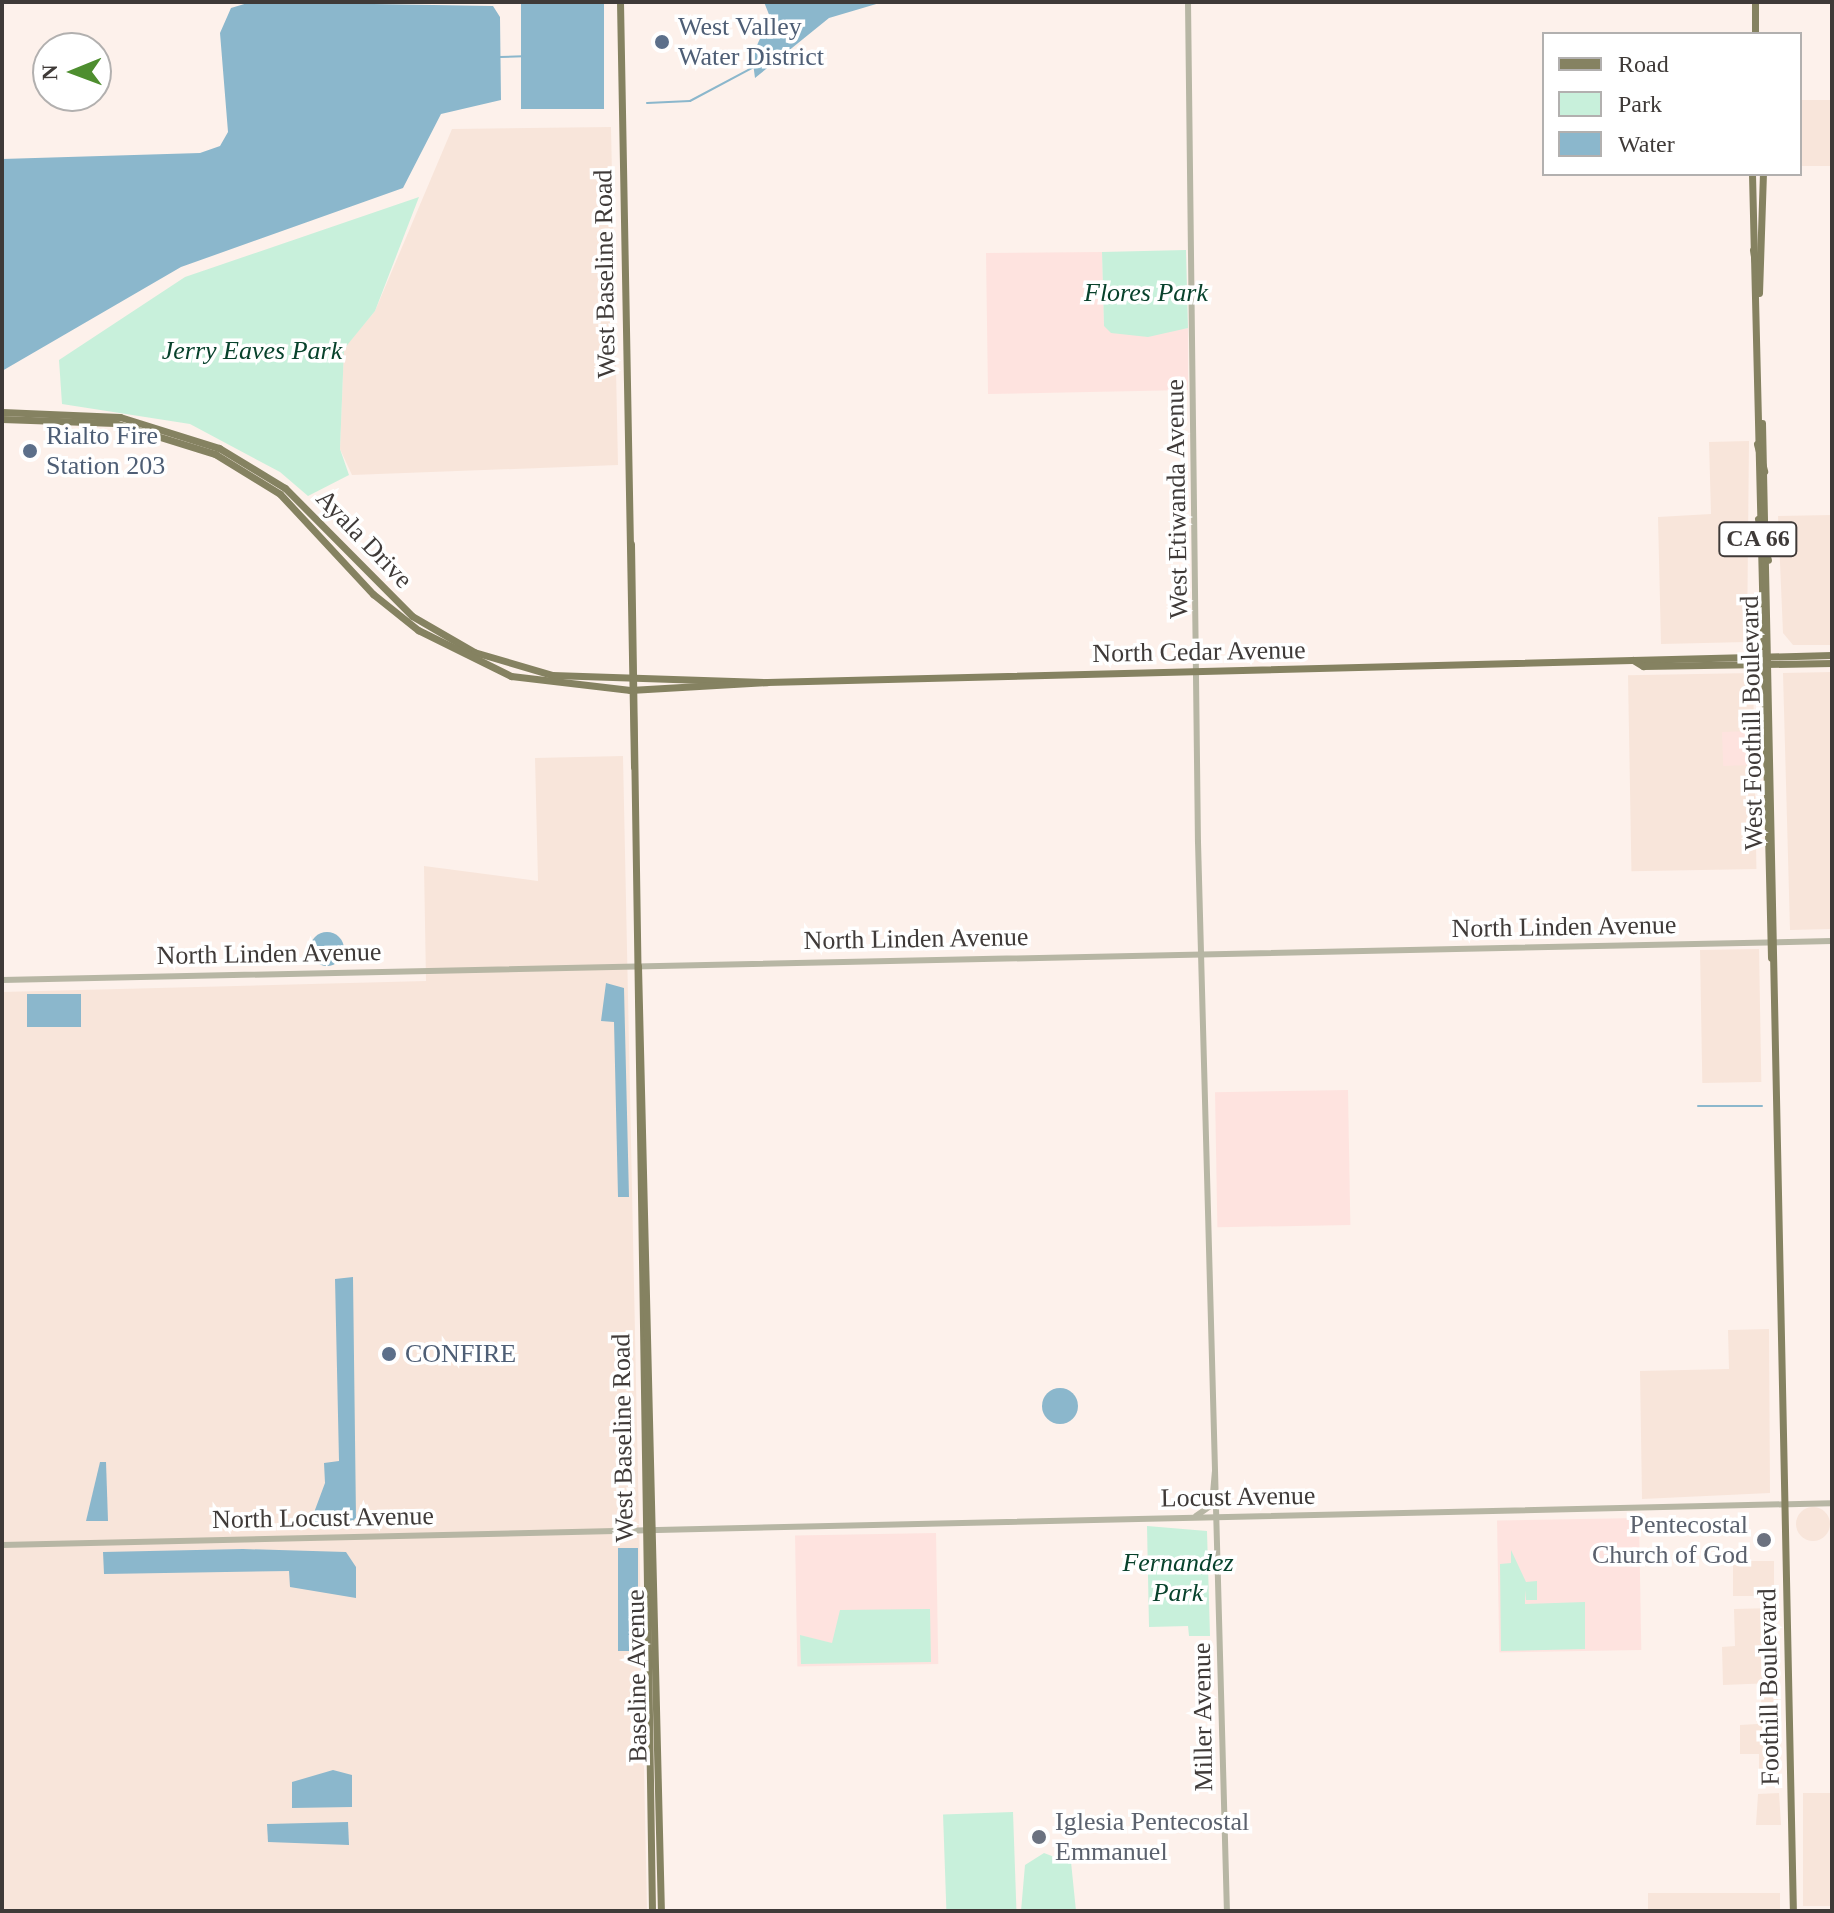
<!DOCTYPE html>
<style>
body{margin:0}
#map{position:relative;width:1834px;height:1913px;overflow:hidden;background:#fdf1eb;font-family:"Times New Roman",serif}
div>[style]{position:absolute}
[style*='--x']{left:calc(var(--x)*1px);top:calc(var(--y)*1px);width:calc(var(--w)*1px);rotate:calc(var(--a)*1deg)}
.built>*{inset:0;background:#f8e5da;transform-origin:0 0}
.round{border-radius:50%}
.education>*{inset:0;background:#fee3df;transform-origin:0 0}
.green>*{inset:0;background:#c8f0db;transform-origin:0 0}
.water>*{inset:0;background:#8bb7cc;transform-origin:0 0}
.stream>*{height:2px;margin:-1px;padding:0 1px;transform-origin:1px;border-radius:1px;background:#8bb7cc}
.minor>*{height:6px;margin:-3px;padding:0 3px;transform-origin:3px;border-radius:3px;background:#b7b6a4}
.major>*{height:7px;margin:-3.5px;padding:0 3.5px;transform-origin:3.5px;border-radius:3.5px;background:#858261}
.dots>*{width:22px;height:22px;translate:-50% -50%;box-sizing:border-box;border:4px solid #fff;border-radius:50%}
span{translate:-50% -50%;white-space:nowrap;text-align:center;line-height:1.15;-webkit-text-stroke:7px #fff;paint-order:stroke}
.shield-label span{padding:2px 6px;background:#fff;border:2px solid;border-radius:6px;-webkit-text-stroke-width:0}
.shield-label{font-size:24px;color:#3f3a38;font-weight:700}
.service-label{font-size:26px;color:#4e5e75}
.left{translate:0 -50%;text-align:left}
.street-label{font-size:26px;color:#3f3a38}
.park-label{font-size:26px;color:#08422c;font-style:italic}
.worship-label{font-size:26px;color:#5b616d}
.right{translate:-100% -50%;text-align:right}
.frame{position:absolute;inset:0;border:4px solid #3f3a38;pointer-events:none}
.legend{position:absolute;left:1542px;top:32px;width:260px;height:144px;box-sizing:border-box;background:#fff;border:2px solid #b2b0af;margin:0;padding:10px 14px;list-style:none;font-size:24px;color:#3f3a38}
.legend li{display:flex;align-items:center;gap:16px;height:40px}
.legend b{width:40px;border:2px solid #b2b0af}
.north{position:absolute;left:32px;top:32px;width:80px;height:80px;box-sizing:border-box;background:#fff;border:2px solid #b2b0af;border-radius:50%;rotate:269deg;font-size:22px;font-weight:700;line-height:32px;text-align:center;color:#3f3a38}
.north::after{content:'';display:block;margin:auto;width:28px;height:36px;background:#4e8e2f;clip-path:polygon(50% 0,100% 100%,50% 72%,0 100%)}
</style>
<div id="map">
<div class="built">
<div style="left:1832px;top:100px;width:66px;height:32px;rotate:90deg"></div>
<div style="clip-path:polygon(611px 127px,618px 465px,352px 475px,340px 449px,344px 348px,375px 311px,452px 129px)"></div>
<div style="clip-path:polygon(1749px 441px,1747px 642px,1661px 644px,1658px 517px,1711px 514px,1709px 442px)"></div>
<div style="clip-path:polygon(1832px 515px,1832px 645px,1793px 645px,1783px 633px,1778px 516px)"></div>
<div style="clip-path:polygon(1832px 672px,1832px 929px,1790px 930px,1783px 673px)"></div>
<div style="left:1753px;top:673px;width:196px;height:125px;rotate:89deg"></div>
<div style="clip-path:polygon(623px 756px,647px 1911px,2px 1911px,2px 992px,426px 981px,424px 866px,538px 881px,535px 758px)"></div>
<div style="left:1759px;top:949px;width:133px;height:59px;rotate:89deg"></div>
<div style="clip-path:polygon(1769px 1329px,1770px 1493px,1642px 1499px,1640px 1371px,1729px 1369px,1728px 1330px)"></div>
<div class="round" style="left:1796px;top:1507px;width:34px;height:34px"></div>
<div style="left:1733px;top:1561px;width:41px;height:35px"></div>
<div style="clip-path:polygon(1773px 1608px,1773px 1683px,1723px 1685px,1722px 1647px,1735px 1646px,1734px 1609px)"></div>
<div style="clip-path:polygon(1762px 1697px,1778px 1697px,1777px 1781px,1759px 1782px,1759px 1754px,1740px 1754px,1740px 1725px,1757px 1724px)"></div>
<div style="clip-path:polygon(1779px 1793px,1781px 1825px,1756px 1825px,1758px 1794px)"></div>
<div style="left:1803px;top:1793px;width:29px;height:113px"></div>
<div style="left:1780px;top:1893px;width:18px;height:132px;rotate:90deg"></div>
</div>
<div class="education">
<div style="clip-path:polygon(1102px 252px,1104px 326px,1144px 333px,1188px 328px,1188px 390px,988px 394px,986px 253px)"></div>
<div style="left:1752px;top:731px;width:34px;height:30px;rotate:88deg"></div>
<div style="left:1348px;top:1090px;width:135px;height:133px;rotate:89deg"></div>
<div style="left:1639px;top:1518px;width:132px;height:142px;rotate:89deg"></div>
<div style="left:936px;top:1533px;width:131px;height:141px;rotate:89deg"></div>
</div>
<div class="green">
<div style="clip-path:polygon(419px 197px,375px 311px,344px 349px,340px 449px,349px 475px,308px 496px,280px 472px,190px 424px,62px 404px,59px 360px,185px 277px)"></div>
<div style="clip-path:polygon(1186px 250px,1188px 328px,1148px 337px,1111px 333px,1104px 326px,1102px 252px)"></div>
<div style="clip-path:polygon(1147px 1526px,1207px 1531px,1210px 1636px,1189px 1636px,1188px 1626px,1149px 1627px)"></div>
<div style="clip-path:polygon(1511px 1550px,1526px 1582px,1537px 1581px,1537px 1600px,1526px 1600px,1525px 1590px,1525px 1604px,1585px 1602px,1585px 1649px,1501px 1651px,1500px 1564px,1511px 1563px)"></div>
<div style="clip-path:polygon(930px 1609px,931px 1662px,801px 1664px,800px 1635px,832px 1643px,840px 1610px)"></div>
<div style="left:1013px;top:1812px;width:99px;height:70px;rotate:88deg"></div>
<div style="clip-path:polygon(1070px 1852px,1076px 1911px,1021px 1911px,1025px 1865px,1044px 1853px,1070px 1863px)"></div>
</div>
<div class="water">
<div style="clip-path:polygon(251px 2px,493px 6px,500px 17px,501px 100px,441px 114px,403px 188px,181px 267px,2px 371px,2px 159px,200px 153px,220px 146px,228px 132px,220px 33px,231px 8px)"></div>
<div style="left:521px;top:2px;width:83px;height:107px"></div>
<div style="clip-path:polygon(764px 2px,883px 2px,829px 18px,755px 78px,752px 56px,770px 17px)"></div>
<div class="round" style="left:310px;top:932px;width:34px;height:34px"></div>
<div style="clip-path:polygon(606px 983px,624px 988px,629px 1197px,618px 1197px,614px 1022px,601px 1021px)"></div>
<div style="left:27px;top:994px;width:54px;height:33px"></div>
<div style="clip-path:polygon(353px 1277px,356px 1518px,348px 1526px,309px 1526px,325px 1483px,324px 1463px,339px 1461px,335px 1279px)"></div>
<div class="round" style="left:1042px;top:1388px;width:36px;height:36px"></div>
<div style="clip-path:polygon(100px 1462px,106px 1462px,108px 1521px,86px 1521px)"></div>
<div style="left:618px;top:1548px;width:20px;height:103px"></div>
<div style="clip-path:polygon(243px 1549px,346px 1552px,356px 1567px,356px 1598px,290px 1587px,289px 1571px,104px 1574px,103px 1552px)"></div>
<div style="clip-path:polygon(333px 1770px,352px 1775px,352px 1807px,292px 1808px,292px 1782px)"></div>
<div style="clip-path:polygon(348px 1822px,349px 1845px,268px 1842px,267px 1824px)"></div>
</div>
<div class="stream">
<div style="--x:500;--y:57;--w:23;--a:-2"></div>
<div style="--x:647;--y:103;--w:43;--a:-2.7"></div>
<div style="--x:690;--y:101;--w:72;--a:-28"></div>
<div style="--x:1698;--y:1106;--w:64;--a:0"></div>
</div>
<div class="minor">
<div style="--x:1188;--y:2;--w:840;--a:89.32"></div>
<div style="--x:1198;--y:842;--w:1069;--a:88.45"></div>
<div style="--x:2;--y:980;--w:1830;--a:-1.22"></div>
<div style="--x:1196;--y:1516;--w:19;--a:-35"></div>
<div style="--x:1212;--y:1505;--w:33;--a:-85"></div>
<div style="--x:2;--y:1545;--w:1830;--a:-1.31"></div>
</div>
<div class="major">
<div style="--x:620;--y:2;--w:765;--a:88.95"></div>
<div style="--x:1755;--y:2;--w:32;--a:90"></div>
<div style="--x:1752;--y:174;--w:784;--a:88.61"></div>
<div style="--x:1753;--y:250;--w:37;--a:81"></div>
<div style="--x:1759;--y:293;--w:119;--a:-88.1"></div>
<div style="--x:2;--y:412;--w:118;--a:2.4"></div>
<div style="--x:120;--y:417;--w:104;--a:17.4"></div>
<div style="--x:219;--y:448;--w:77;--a:31.2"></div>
<div style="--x:285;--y:488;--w:180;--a:45.2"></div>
<div style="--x:412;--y:616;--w:72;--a:30.1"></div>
<div style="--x:474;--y:652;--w:81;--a:16.4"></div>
<div style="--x:552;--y:675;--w:215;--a:1.9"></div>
<div style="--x:767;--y:682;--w:1065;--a:-1.45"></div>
<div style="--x:2;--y:419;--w:113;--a:2"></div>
<div style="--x:115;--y:423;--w:105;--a:17.2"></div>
<div style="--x:215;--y:454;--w:76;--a:31.6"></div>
<div style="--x:280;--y:494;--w:137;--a:47.1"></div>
<div style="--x:373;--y:594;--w:58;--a:38.7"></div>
<div style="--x:418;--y:630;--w:104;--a:26.3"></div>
<div style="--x:511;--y:676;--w:120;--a:6.7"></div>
<div style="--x:630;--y:690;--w:137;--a:-3.3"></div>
<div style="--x:1762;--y:423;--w:1488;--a:88.81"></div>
<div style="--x:1757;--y:444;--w:28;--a:75"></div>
<div style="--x:1758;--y:519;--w:42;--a:76.3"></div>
<div style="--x:631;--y:544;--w:1367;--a:89.12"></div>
<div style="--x:1633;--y:660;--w:12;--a:31"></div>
<div style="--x:1643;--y:666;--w:189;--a:-0.9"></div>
<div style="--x:638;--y:966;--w:945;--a:88.61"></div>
</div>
<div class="dots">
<div style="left:662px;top:42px;background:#5c6f8a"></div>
<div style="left:30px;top:451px;background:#5c6f8a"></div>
<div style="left:389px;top:1354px;background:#5c6f8a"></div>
<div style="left:1764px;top:1540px;background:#6b7280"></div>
<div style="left:1039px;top:1837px;background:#6b7280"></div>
</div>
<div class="shield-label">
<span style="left:1758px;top:539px">CA 66</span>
</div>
<div class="service-label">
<span class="left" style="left:678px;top:42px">West Valley<br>Water District</span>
<span class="left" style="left:46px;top:451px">Rialto Fire<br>Station 203</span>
<span class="left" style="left:405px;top:1354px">CONFIRE</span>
</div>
<div class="street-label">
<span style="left:605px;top:274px;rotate:-91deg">West Baseline Road</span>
<span style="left:1177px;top:499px;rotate:-91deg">West Etiwanda Avenue</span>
<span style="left:364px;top:539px;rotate:46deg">Ayala Drive</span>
<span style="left:1199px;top:652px;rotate:-1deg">North Cedar Avenue</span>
<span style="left:1752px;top:723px;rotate:-91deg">West Foothill Boulevard</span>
<span style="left:1564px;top:927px;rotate:-1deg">North Linden Avenue</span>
<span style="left:916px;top:939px;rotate:-1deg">North Linden Avenue</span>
<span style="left:269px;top:954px;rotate:-1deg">North Linden Avenue</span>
<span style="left:623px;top:1438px;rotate:-91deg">West Baseline Road</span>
<span style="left:1238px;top:1497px;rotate:-1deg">Locust Avenue</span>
<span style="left:323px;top:1518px;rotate:-1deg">North Locust Avenue</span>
<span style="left:637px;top:1676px;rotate:-91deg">Baseline Avenue</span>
<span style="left:1769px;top:1687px;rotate:-91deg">Foothill Boulevard</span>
<span style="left:1203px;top:1717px;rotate:-91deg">Miller Avenue</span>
</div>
<div class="park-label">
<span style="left:1146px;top:293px">Flores Park</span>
<span style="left:252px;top:351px">Jerry Eaves Park</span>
<span style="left:1178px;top:1578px">Fernandez<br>Park</span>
</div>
<div class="worship-label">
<span class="right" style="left:1748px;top:1540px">Pentecostal<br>Church of God</span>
<span class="left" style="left:1055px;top:1837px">Iglesia Pentecostal<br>Emmanuel</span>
</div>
<div class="frame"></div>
<ul class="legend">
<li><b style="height:10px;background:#858261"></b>Road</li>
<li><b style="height:22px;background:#c8f0db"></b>Park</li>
<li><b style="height:22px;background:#8bb7cc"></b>Water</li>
</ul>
<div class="north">N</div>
</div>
